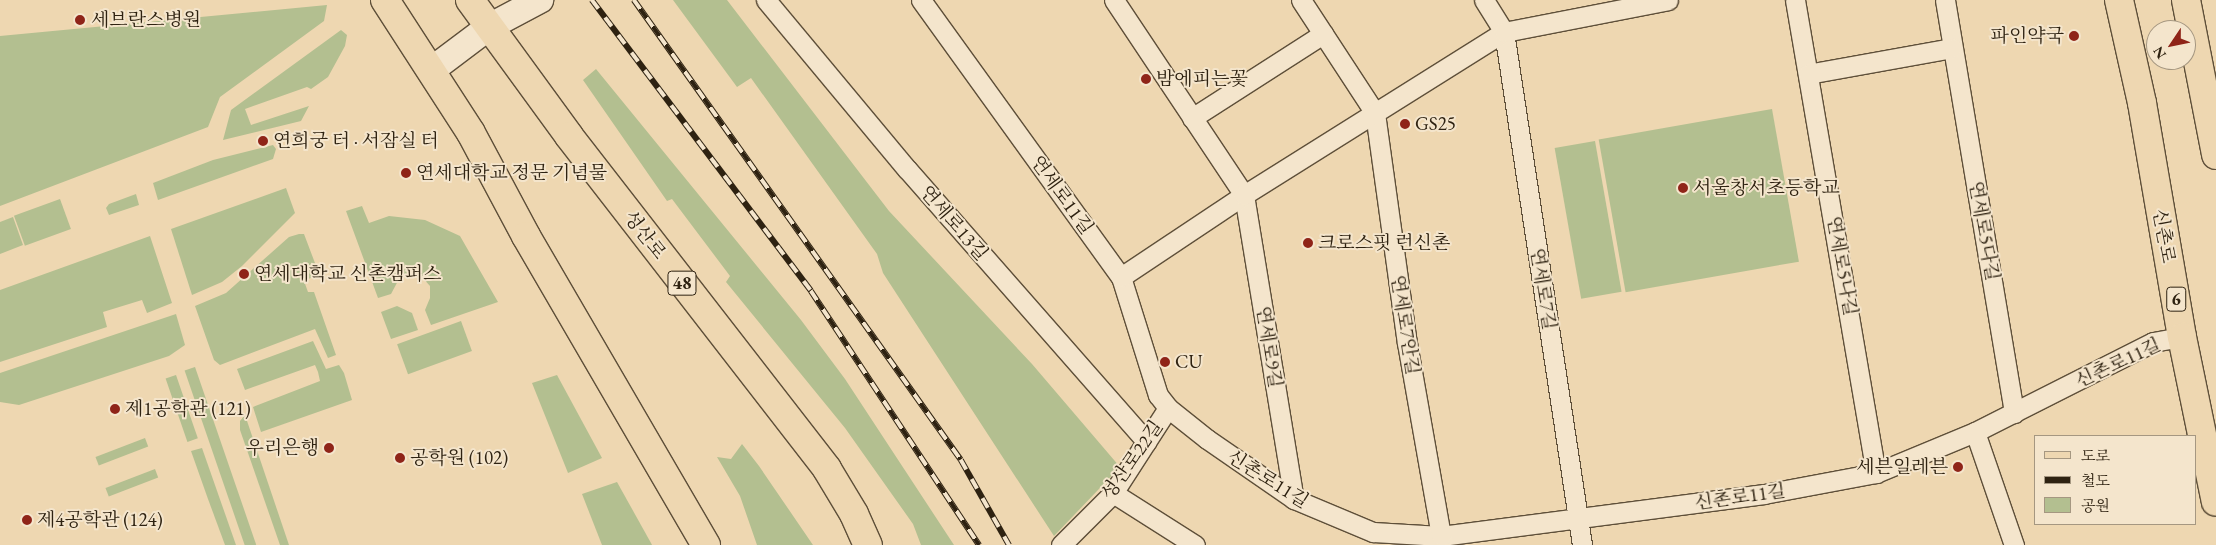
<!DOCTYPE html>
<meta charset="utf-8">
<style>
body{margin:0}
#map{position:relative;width:2216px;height:545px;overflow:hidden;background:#eed7b1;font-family:"EB Garamond","Noto Serif KR",serif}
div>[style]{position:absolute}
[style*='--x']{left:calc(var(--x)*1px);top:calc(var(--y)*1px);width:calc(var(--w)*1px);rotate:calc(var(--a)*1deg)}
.green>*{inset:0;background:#b3bf90;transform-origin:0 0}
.roads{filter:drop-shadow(1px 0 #5e4f39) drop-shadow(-1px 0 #5e4f39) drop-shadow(0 1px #5e4f39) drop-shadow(0 -1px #5e4f39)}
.street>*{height:19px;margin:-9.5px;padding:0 9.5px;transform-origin:9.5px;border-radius:9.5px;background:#f4e5cc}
.secondary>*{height:26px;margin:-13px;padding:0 13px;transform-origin:13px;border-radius:13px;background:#f4e5cc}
.primary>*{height:28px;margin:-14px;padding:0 14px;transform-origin:14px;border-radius:14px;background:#eed7b1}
.rail>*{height:5.5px;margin-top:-2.75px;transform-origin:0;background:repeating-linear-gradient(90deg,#f4e5cc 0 11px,#2e2211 0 22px);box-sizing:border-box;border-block:1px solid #2e2211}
.dots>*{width:14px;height:14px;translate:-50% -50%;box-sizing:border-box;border:2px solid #f4e5cc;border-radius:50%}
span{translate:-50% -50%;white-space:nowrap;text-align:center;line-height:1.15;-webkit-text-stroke:4px #f4e5cc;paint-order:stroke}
.shield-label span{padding:1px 4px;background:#f4e5cc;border:1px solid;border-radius:4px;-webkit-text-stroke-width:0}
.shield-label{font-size:18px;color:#2e2211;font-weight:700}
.poi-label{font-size:19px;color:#2e2211}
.left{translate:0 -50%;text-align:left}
.right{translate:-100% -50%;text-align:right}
.street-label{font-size:19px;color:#2e2211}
.legend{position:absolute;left:2034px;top:435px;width:162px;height:90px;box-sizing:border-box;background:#f4e5cc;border:1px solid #a59781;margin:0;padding:6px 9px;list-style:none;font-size:15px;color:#2e2211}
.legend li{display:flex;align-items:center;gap:10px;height:25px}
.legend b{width:25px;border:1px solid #a59781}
.north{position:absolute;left:2146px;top:20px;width:50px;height:50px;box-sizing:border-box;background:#f4e5cc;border:1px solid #a59781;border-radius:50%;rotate:236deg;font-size:14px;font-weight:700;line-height:20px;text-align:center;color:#2e2211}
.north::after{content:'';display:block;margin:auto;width:18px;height:22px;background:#8f2418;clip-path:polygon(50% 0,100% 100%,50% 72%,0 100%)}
</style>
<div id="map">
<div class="green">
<div style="clip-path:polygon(673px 0,727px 0,889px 211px,1032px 364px,1120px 467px,1054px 536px,883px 273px,877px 254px,751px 78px,737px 87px)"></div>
<div style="clip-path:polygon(327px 5px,324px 21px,220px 97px,208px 127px,0 206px,0 36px)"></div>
<div style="clip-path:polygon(341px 30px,347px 35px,345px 46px,328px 77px,311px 89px,307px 87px,245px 109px,251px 125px,309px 106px,301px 121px,223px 140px,231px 110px)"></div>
<div style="clip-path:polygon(596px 69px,801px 320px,845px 379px,954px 545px,921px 545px,913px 524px,845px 428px,726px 282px,730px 276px,672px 199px,667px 201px,583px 80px)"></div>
<div style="left:1772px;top:109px;width:155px;height:176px;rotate:80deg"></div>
<div style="left:1595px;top:141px;width:153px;height:41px;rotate:80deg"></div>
<div style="clip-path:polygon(273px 145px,276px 149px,273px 159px,158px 200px,153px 183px,213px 160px)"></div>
<div style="clip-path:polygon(286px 188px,295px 213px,242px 266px,222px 282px,192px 295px,171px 229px)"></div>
<div style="clip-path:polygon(136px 194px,139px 205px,109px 215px,106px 208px,109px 204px)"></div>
<div style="left:60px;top:199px;width:32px;height:49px;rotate:70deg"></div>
<div style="clip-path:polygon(362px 206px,369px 223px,389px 216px,425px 220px,460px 236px,498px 302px,431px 325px,425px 310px,430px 298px,430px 286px,420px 275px,413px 274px,399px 279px,391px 294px,378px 298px,346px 211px)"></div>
<div style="clip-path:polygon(13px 217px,23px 245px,0 254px,0 222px)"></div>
<div style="clip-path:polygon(299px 234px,304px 234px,318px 271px,317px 275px,304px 281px,308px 292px,314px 292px,336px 355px,328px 358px,315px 329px,220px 365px,214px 360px,195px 306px,226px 293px,289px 237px)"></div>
<div style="clip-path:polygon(150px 236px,172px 303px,147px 313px,142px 300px,103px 312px,107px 327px,0 362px,0 290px)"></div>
<div style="clip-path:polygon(397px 306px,412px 313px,418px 330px,391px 339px,381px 312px)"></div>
<div style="clip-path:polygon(176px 314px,185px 345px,169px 356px,19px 405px,0 402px,0 373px)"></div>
<div style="left:461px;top:321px;width:32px;height:68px;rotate:70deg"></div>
<div style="clip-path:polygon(313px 341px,326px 369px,339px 365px,344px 373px,352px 400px,261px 432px,253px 407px,320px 381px,318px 372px,315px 365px,245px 390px,237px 369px)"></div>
<div style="left:195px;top:367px;width:188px;height:11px;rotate:71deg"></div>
<div style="left:176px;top:375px;width:67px;height:11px;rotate:71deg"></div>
<div style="clip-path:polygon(557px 375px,602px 458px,568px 473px,532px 383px)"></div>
<div style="clip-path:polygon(245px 415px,289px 545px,280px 545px,240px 430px,240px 421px)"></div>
<div style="left:145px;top:438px;width:9px;height:53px;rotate:69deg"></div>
<div style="clip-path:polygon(742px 444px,759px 466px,813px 545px,757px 545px,740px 496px,717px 457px,731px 459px)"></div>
<div style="clip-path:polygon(202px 448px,236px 545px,225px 545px,208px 499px,191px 451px)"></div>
<div style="left:155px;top:469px;width:9px;height:53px;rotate:69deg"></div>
<div style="clip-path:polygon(617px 482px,651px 543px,652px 545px,602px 545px,582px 494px)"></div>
</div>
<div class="roads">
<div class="street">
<div style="--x:766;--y:0;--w:220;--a:50.2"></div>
<div style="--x:907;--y:169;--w:363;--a:48.7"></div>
<div style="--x:921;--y:0;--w:342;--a:54.2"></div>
<div style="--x:1121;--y:277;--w:124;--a:72.6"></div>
<div style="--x:1158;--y:395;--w:16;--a:52"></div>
<div style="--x:1168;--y:408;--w:50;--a:38.5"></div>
<div style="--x:1207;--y:439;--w:106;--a:34.6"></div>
<div style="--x:1294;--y:499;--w:86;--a:22.7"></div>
<div style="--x:1373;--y:532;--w:68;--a:3.4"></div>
<div style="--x:1441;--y:536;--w:326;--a:-7.4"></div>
<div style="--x:1764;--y:494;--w:114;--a:-10.6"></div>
<div style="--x:1876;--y:473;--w:107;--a:-22.5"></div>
<div style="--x:1975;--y:432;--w:199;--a:-26.8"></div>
<div style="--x:2153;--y:342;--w:29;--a:-10"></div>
<div style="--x:1114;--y:0;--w:234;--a:56.3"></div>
<div style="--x:1244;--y:195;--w:308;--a:80.7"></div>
<div style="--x:1301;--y:0;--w:135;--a:56.8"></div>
<div style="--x:1375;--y:113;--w:232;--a:82.1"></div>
<div style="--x:1407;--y:343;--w:196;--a:80"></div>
<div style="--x:1484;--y:0;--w:38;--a:58"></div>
<div style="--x:1504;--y:32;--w:519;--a:81.35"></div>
<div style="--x:1795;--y:0;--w:480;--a:80.3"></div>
<div style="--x:1945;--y:0;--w:419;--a:80.5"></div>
<div style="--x:1808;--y:74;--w:146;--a:-10.2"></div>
<div style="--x:1192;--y:118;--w:156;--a:-32.7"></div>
<div style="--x:1121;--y:277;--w:148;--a:-33.7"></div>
<div style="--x:1244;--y:195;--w:307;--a:-32.1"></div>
<div style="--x:1504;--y:32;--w:167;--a:-11"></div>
<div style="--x:1975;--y:432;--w:120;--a:71"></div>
<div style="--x:1113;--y:493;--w:97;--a:32.4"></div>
<div style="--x:1061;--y:545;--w:74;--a:-45"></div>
<div style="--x:1113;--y:493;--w:101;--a:-57.1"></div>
</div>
<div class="secondary">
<div style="--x:433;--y:69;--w:70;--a:-36.9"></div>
<div style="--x:489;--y:27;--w:58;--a:-27.9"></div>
</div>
<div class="primary">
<div style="--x:385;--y:0;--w:158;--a:57.1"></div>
<div style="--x:471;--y:133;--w:117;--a:61.9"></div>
<div style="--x:526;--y:236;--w:358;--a:59.8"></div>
<div style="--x:470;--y:0;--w:168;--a:53.9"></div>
<div style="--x:569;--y:136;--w:421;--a:52.2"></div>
<div style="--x:827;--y:469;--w:52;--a:59"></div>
<div style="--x:854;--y:514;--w:34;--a:66"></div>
<div style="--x:2119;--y:0;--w:106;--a:77.4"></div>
<div style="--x:2142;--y:103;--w:237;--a:80.3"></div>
<div style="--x:2182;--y:337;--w:168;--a:78.4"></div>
<div style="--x:2186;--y:0;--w:158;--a:79"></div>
</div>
</div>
<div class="rail">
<div style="--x:592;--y:0;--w:364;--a:53"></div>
<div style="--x:811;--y:291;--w:305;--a:56.5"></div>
<div style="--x:634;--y:0;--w:564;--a:54.59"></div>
<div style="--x:961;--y:460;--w:98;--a:60.5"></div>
</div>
<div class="dots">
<div style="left:80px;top:20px;background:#8f2418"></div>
<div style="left:2074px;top:36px;background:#8f2418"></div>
<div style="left:1146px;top:79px;background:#8f2418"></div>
<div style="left:1405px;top:124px;background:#8f2418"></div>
<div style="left:263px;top:141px;background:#8f2418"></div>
<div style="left:406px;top:173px;background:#8f2418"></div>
<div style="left:1683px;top:188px;background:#8f2418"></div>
<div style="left:1308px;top:243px;background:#8f2418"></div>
<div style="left:244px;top:274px;background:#8f2418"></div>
<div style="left:1165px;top:362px;background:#8f2418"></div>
<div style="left:115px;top:409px;background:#8f2418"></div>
<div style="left:329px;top:448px;background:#8f2418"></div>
<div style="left:400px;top:458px;background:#8f2418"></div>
<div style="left:1958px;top:467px;background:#8f2418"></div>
<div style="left:27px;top:520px;background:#8f2418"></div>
</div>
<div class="shield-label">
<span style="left:682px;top:283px">48</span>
<span style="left:2176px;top:299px">6</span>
</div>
<div class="poi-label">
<span class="left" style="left:91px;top:20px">세브란스병원</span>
<span class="right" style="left:2064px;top:36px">파인약국</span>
<span class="left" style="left:1156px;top:79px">밤에피는꽃</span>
<span class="left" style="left:1415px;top:124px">GS25</span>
<span class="left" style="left:273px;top:141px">연희궁 터 · 서잠실 터</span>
<span class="left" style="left:416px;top:173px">연세대학교 정문 기념물</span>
<span class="left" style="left:1693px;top:188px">서울창서초등학교</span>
<span class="left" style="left:1318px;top:243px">크로스핏 런신촌</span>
<span class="left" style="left:254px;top:274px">연세대학교 신촌캠퍼스</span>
<span class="left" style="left:1175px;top:362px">CU</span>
<span class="left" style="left:125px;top:409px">제1공학관 (121)</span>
<span class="right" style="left:319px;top:448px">우리은행</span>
<span class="left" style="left:410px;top:458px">공학원 (102)</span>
<span class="right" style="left:1948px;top:467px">세븐일레븐</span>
<span class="left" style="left:37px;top:520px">제4공학관 (124)</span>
</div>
<div class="street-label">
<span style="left:1062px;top:195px;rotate:54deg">연세로11길</span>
<span style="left:954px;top:223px;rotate:49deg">연세로13길</span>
<span style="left:1984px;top:231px;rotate:80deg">연세로5다길</span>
<span style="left:645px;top:235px;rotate:52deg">성산로</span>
<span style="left:2164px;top:236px;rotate:80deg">신촌로</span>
<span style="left:1842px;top:266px;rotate:80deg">연세로5나길</span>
<span style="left:1543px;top:289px;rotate:81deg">연세로7길</span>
<span style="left:1405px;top:325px;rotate:81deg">연세로7안길</span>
<span style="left:1269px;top:347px;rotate:81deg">연세로9길</span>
<span style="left:2118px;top:363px;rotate:-25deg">신촌로11길</span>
<span style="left:1132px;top:460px;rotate:-55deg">성산로22길</span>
<span style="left:1268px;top:479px;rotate:32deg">신촌로11길</span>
<span style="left:1740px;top:497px;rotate:-8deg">신촌로11길</span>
</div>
<ul class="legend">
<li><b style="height:6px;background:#eed7b1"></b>도로</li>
<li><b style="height:6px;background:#2e2211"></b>철도</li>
<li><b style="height:14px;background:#b3bf90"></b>공원</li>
</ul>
<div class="north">N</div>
</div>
